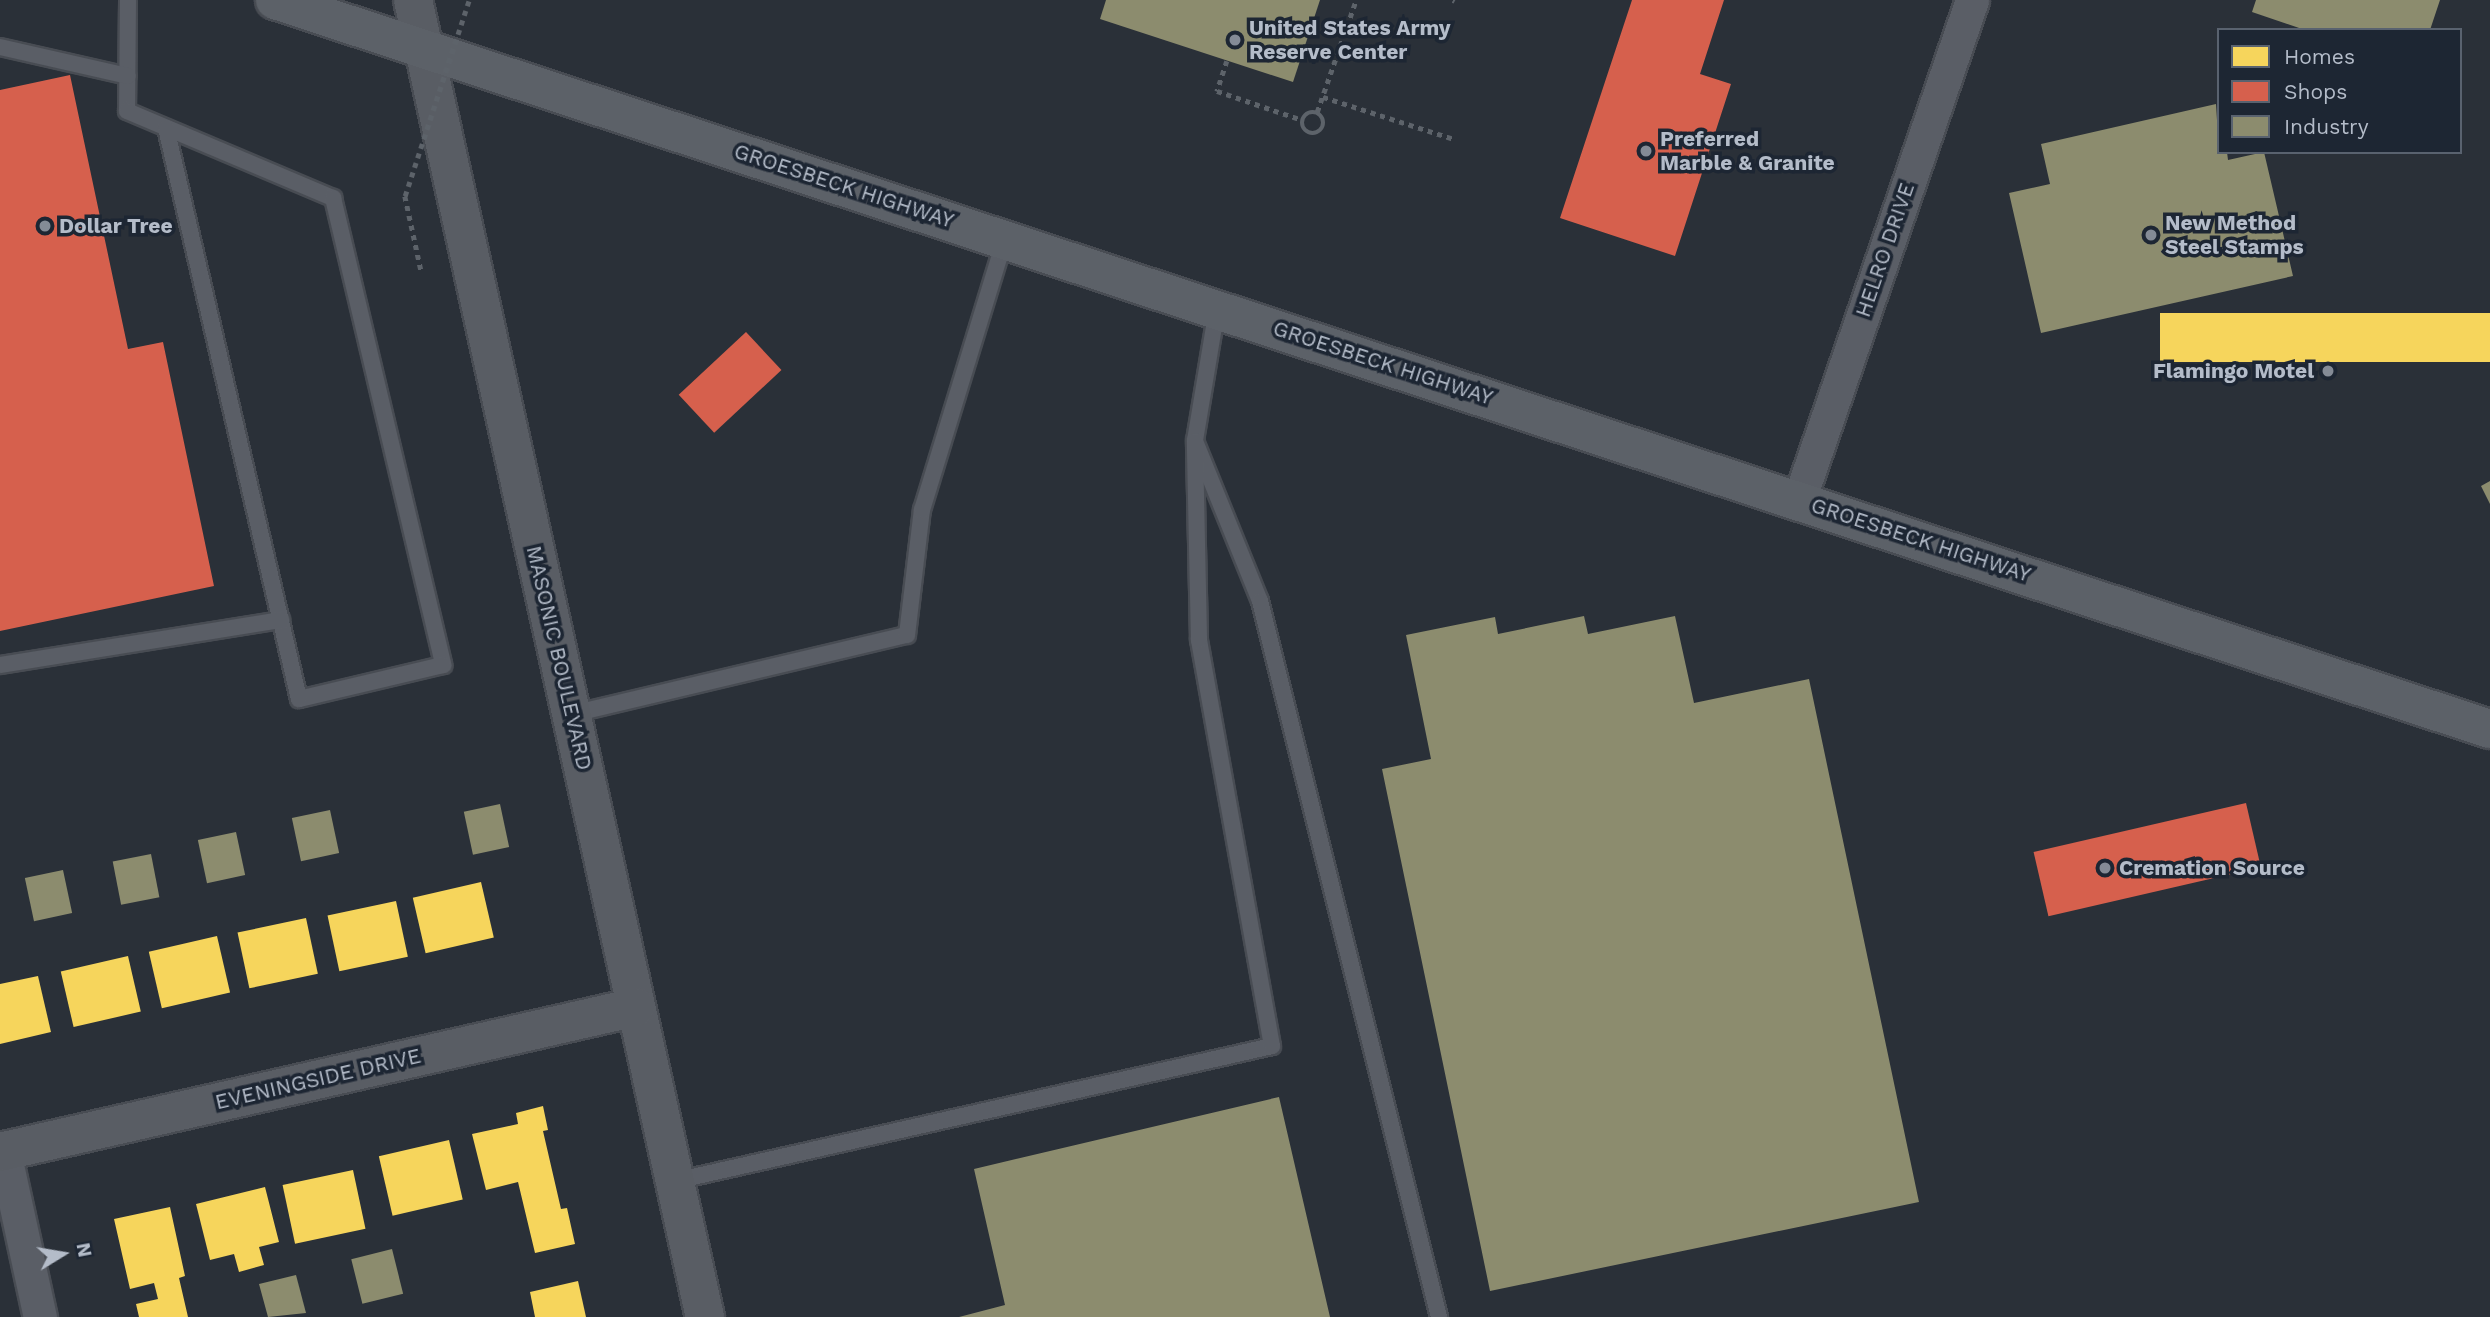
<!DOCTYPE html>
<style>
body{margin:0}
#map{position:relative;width:2490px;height:1317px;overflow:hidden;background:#2a3038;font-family:"Work Sans",sans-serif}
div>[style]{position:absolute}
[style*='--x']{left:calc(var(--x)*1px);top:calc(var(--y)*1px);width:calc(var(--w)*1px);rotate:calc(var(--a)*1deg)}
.homes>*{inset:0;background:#f6d55c;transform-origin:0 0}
.shops>*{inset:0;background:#d6604d;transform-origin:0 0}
.industry>*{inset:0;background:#8c8c6e;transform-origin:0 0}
.path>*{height:4.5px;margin-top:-2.25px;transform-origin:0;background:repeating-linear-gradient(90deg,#5d636a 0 5px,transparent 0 10px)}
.path>.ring{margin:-2.25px;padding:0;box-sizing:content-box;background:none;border:4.5px solid #5d636a;border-radius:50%}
.roads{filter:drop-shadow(2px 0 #484c53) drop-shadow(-2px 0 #484c53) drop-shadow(0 2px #484c53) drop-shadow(0 -2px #484c53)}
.lane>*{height:16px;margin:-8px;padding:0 8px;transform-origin:8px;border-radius:8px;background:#5a5e66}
.street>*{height:33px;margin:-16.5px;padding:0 16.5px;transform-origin:16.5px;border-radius:16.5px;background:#5a5e66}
.secondary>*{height:38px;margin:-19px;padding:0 19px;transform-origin:19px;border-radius:19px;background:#595d64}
.primary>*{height:38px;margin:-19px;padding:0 19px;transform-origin:19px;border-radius:19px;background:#5c6168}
.path-bridge>*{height:4.5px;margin-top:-2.25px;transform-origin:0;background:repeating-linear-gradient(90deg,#5d636a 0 5px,transparent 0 10px)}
.dots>*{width:19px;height:19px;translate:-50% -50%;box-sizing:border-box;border:4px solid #1d2633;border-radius:50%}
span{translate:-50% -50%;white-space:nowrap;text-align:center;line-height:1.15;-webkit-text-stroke:7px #1d2633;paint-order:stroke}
.poi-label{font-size:21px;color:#b4bcc9;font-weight:700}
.left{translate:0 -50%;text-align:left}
.right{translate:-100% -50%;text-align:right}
.street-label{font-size:21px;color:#b4bcc9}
.legend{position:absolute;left:2217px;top:28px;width:245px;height:126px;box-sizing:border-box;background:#1d2633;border:2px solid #59626f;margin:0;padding:9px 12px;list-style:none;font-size:21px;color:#b4bcc9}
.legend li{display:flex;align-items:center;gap:14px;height:35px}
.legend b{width:35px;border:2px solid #59626f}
.north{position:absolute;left:28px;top:1219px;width:70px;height:70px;-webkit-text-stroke:5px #1d2633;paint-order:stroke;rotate:79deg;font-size:19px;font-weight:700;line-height:28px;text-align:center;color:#b4bcc9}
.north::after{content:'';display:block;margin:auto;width:24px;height:32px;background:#b4bcc9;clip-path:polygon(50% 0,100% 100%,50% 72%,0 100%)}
</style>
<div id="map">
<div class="homes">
<div style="left:2490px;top:313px;width:49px;height:330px;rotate:90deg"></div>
<div style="left:481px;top:882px;width:57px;height:70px;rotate:77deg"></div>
<div style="left:396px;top:901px;width:57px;height:70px;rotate:78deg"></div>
<div style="left:306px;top:918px;width:57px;height:70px;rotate:78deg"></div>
<div style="left:217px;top:936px;width:58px;height:70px;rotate:77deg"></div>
<div style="left:128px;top:956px;width:57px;height:69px;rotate:77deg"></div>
<div style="clip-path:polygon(38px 976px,51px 1032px,0 1044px,0 984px)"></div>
<div style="clip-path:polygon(543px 1106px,548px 1130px,543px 1131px,561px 1209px,567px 1208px,575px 1244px,535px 1253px,518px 1182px,486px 1190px,472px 1134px,518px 1124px,516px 1113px)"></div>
<div style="left:449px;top:1140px;width:61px;height:72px;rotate:77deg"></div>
<div style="left:353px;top:1170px;width:60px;height:72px;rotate:78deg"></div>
<div style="clip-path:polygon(265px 1187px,279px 1242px,259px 1247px,264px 1265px,239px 1272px,234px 1254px,210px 1260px,196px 1204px)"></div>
<div style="clip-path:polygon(170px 1207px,185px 1276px,179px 1278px,188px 1317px,139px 1317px,136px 1304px,158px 1299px,154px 1283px,130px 1289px,114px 1219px)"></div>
<div style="clip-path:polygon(578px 1281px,586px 1317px,535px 1317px,530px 1292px)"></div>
</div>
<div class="shops">
<div style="clip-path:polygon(1632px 0,1724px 0,1700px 74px,1731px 84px,1675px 256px,1560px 218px)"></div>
<div style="clip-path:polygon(70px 75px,128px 349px,163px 342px,214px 586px,0 631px,0 90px)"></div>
<div style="left:746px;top:332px;width:52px;height:92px;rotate:47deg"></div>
<div style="left:2246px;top:803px;width:66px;height:218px;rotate:77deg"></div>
</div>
<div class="industry">
<div style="clip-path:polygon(1106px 0,1320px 0,1293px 82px,1100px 19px)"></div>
<div style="clip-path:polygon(2256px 0,2440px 0,2430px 30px,2305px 30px,2252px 12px)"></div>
<div style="clip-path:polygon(2216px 104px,2219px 152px,2227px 152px,2228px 160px,2264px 152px,2293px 276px,2041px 333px,2009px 193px,2050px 184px,2041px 144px)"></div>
<div style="clip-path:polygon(2490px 481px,2490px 504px,2481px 486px)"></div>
<div style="clip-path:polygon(1584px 616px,1588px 634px,1675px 616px,1694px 703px,1809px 679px,1919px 1202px,1490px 1291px,1382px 769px,1431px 759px,1406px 635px,1495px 617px,1498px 634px)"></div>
<div style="left:500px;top:804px;width:44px;height:37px;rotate:78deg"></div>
<div style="left:330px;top:810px;width:44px;height:39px;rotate:78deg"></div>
<div style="left:236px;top:832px;width:44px;height:39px;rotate:78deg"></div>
<div style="left:151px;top:854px;width:44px;height:39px;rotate:79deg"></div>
<div style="left:63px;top:870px;width:44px;height:39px;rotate:78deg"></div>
<div style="clip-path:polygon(1279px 1097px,1330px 1317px,959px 1317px,1005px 1305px,974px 1169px)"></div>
<div style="left:392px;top:1249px;width:46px;height:42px;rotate:76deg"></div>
<div style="clip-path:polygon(296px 1275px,306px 1313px,268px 1317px,259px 1284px)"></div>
</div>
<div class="path">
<div style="--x:1453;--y:0;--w:2;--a:27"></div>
<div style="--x:1227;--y:61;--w:32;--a:108"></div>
<div style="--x:1217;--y:91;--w:90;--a:18.8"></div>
<div style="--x:1323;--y:97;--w:138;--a:17.8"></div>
<div class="ring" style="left:1302px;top:112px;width:17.5px;height:17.5px"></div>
<div style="--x:1317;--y:112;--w:119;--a:-70.8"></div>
<div style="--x:405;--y:196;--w:76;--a:77.8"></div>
</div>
<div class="roads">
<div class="lane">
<div style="--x:128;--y:0;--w:111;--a:90.5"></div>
<div style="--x:127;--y:111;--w:224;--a:22.9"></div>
<div style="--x:333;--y:198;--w:480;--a:76.7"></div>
<div style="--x:443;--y:665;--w:148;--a:166.7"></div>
<div style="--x:299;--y:699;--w:586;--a:-103.11"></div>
<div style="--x:0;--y:47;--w:131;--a:12.8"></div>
<div style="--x:1217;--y:309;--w:134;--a:99.5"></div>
<div style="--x:1195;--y:441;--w:173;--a:67.9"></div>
<div style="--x:1260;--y:601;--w:738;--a:75.96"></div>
<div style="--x:0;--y:665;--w:285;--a:-9.1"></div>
<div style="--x:572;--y:714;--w:344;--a:-13.3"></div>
<div style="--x:907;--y:635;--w:126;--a:-83.2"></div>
<div style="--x:922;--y:510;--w:283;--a:-73"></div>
<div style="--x:675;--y:1181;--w:612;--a:-12.74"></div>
<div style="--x:1272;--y:1046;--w:413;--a:-100.2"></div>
<div style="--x:1199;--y:640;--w:199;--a:-91.2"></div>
</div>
<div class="street">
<div style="--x:1799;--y:500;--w:529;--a:-70.91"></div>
<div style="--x:4;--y:1151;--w:170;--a:77.8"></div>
</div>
<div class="secondary">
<div style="--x:413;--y:0;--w:1349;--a:77.5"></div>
<div style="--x:0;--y:1152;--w:652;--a:-12.84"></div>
</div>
<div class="primary">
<div style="--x:275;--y:0;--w:2332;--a:18.22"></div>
</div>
</div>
<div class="path-bridge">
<div style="--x:405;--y:196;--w:206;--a:-71.9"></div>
</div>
<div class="dots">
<div style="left:1235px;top:40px;background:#848b96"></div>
<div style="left:1646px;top:151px;background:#848b96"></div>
<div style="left:45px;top:226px;background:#848b96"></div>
<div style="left:2151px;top:235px;background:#848b96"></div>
<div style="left:2328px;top:371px;background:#848b96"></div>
<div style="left:2105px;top:868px;background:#848b96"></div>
</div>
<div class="poi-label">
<span class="left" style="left:1249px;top:40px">United States Army<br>Reserve Center</span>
<span class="left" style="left:1660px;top:151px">Preferred<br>Marble &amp; Granite</span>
<span class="left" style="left:2165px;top:235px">New Method<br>Steel Stamps</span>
<span class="left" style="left:59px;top:226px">Dollar Tree</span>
<span class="right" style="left:2314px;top:371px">Flamingo Motel</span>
<span class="left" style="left:2119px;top:868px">Cremation Source</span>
</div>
<div class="street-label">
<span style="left:844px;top:186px;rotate:18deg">GROESBECK HIGHWAY</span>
<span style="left:1885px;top:250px;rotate:-71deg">HELRO DRIVE</span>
<span style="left:1383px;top:363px;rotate:18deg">GROESBECK HIGHWAY</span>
<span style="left:1921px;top:540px;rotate:18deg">GROESBECK HIGHWAY</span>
<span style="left:559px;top:658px;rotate:77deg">MASONIC BOULEVARD</span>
<span style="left:318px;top:1079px;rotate:-13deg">EVENINGSIDE DRIVE</span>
</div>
<ul class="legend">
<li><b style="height:19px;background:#f6d55c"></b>Homes</li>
<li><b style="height:19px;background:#d6604d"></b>Shops</li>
<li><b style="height:19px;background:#8c8c6e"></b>Industry</li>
</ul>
<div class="north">N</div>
</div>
